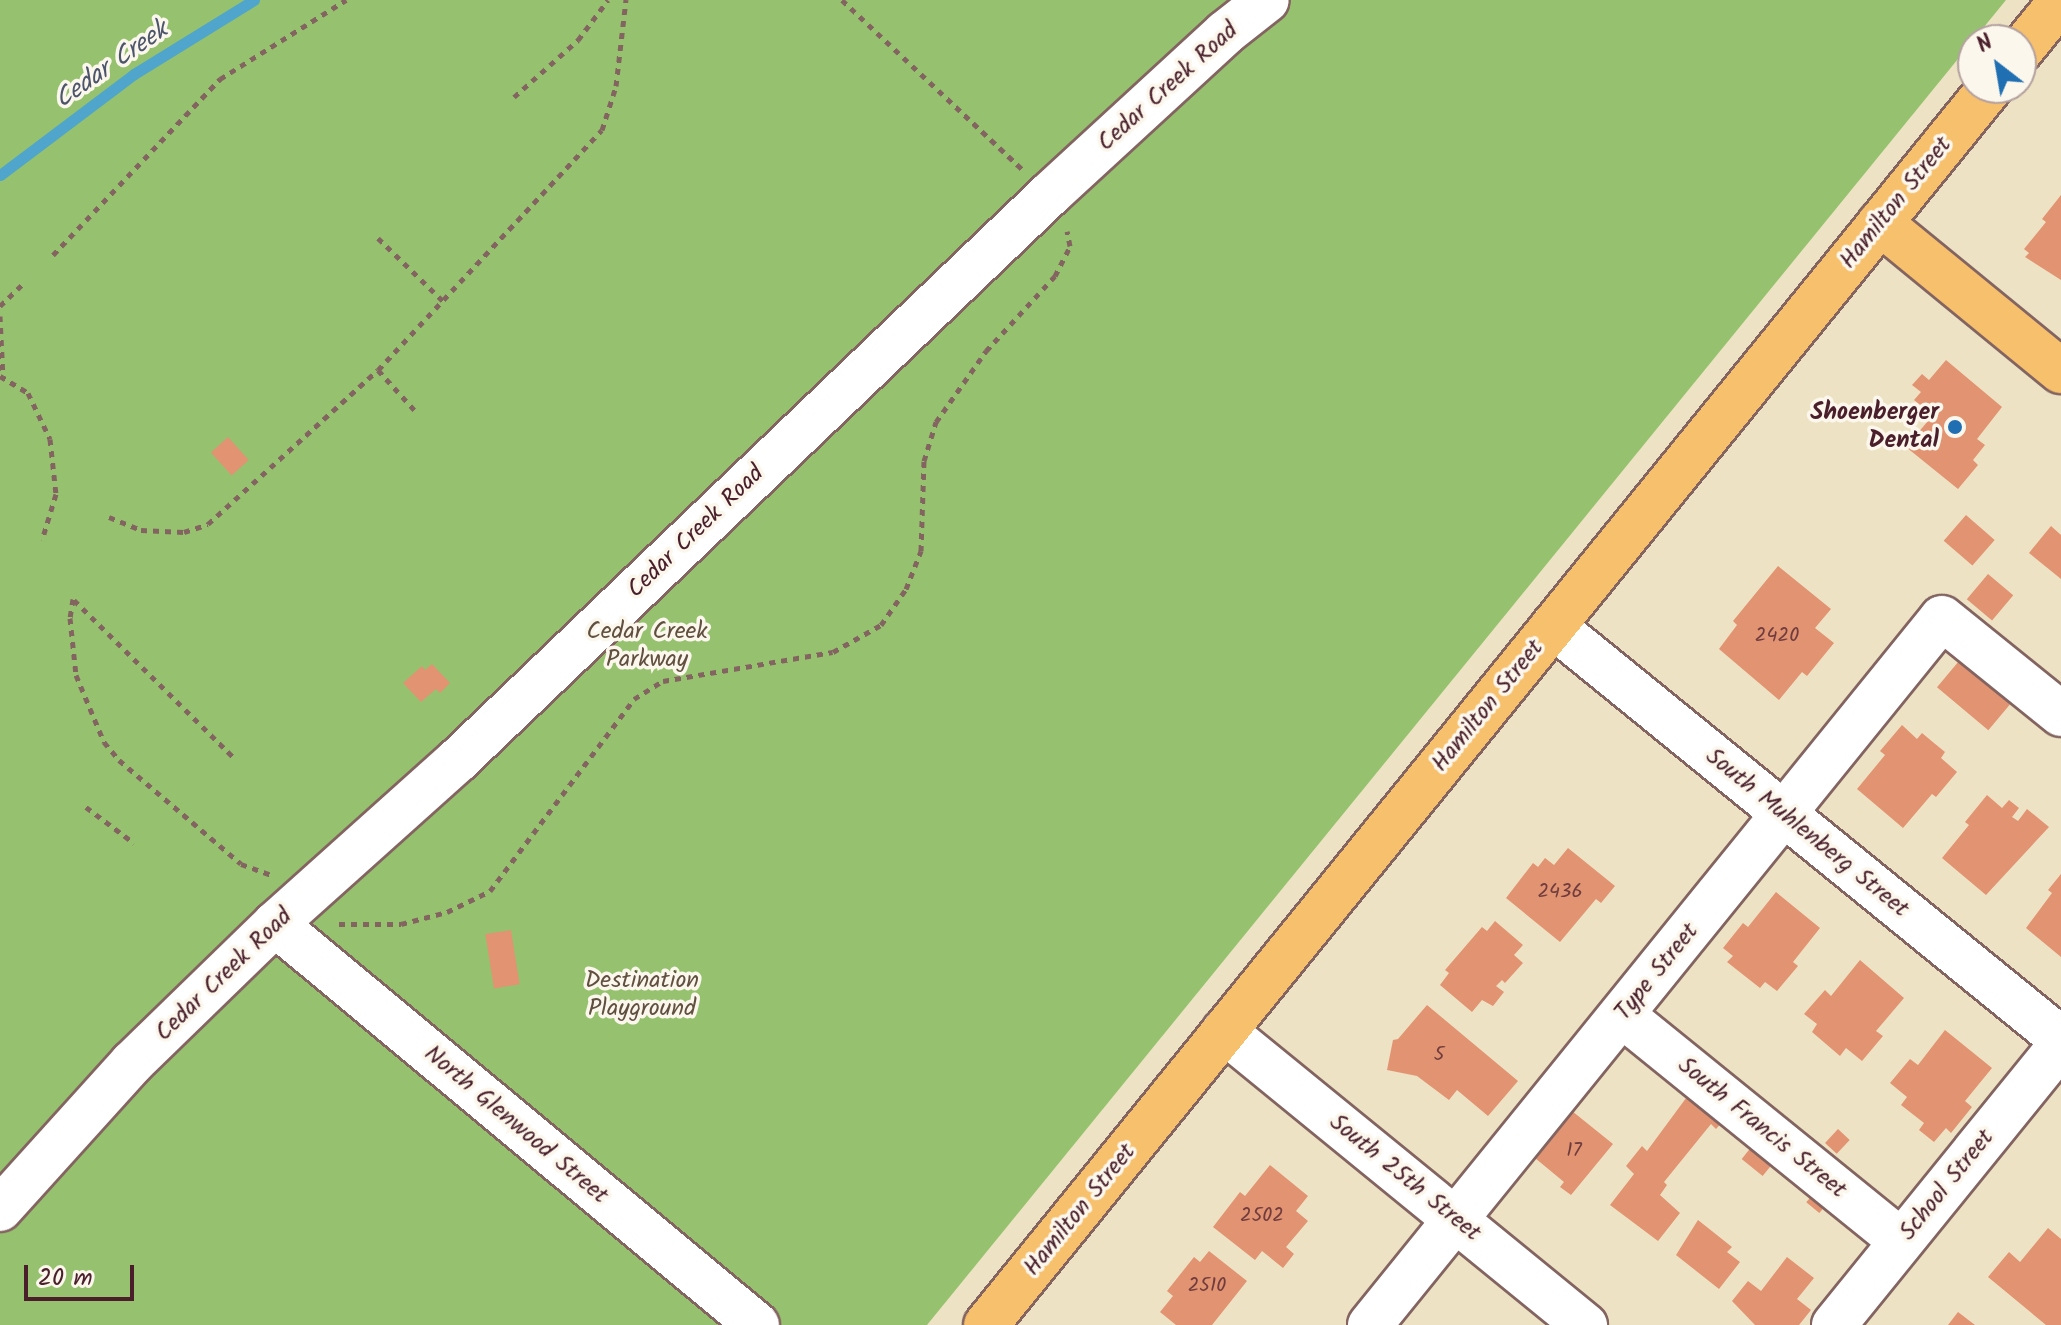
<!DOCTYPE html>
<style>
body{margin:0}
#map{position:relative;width:2061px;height:1325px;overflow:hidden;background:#ede3c4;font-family:Kalam,sans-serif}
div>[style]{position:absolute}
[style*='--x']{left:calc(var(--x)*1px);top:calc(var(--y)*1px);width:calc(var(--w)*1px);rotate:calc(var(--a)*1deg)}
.green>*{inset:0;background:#96c26f}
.stream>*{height:11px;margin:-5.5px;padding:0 5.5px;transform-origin:5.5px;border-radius:5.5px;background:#4fa5cb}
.building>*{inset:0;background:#e19372;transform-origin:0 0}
.path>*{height:5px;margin-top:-2.5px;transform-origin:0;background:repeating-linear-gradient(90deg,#836461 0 6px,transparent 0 12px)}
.roads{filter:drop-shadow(2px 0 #836461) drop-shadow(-2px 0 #836461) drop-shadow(0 2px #836461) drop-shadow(0 -2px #836461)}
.minor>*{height:44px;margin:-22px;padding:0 22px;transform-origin:22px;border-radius:22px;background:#fff}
.major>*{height:44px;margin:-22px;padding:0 22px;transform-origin:22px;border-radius:22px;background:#f7c06c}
.dots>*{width:22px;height:22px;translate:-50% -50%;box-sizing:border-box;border:4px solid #fbf7ec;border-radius:50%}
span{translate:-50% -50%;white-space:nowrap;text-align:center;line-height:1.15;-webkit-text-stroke:7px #fbf7ec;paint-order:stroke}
.number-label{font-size:20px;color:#703c3d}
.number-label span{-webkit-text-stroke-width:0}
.street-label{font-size:24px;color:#4a1f2b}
.poi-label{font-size:24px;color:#4a1f2b;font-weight:700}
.right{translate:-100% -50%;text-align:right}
.park-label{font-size:24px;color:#61503f}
.water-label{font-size:26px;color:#4c556b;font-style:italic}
.north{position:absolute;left:1957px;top:24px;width:80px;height:80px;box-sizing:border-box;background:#fbf7ec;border:2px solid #b4a19f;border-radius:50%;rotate:329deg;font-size:22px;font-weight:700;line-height:32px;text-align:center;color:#4a1f2b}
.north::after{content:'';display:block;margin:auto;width:28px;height:36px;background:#1f6fb2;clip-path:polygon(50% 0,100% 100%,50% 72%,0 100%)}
.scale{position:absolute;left:24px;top:1265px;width:110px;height:36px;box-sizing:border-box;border:4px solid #4a1f2b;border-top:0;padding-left:10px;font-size:24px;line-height:28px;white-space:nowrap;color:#4a1f2b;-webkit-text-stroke:6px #fbf7ec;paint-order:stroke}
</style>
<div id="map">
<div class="green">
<div style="clip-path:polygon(0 0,2006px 0,927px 1325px,0 1325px)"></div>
</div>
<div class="stream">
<div style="--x:0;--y:175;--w:168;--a:-37"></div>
<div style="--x:134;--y:74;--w:141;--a:-31.7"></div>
</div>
<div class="building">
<div style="clip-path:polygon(2061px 195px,2061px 280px,2025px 257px,2029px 253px,2024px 249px,2046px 222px,2042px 219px)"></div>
<div style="clip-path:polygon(1946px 360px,2002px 407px,1977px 439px,1985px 445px,1973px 460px,1978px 465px,1958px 489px,1906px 447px,1933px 415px,1914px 400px,1921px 392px,1912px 385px,1922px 374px,1929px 380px)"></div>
<div style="left:228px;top:437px;width:31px;height:23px;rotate:48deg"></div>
<div style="left:1966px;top:515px;width:38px;height:34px;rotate:41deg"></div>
<div style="clip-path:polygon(2051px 526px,2061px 535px,2061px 579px,2029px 553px)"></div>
<div style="clip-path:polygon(1778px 566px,1831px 609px,1815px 628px,1834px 643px,1807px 676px,1802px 672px,1779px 700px,1719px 649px,1737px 625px,1733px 621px)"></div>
<div style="left:1988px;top:574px;width:33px;height:33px;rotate:40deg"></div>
<div style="left:1964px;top:655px;width:67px;height:42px;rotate:40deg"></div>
<div style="clip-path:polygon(432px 664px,450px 683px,440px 693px,436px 689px,421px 702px,403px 683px,422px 666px,425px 670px)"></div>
<div style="clip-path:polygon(1902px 725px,1917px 739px,1922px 733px,1934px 743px,1945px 752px,1941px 758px,1957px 772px,1936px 797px,1932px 794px,1903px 828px,1857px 789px,1885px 755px,1880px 751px)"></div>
<div style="clip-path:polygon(1987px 795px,2002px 808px,2009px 800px,2019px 808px,2012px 817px,2018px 821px,2027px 809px,2049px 827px,1986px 895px,1942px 858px,1969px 825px,1965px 822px)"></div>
<div style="clip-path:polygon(1568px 848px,1615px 886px,1601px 903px,1596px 899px,1560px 942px,1506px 898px,1533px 863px,1538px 867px,1545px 858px,1554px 865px)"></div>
<div style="clip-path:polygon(2061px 874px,2061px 957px,2026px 928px,2052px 893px,2048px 890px)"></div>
<div style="clip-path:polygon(1776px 892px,1820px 928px,1793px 962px,1798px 966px,1777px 991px,1765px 982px,1760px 988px,1727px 962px,1733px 956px,1723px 948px,1743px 923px,1748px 927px)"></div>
<div style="clip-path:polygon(1495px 921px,1523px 945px,1514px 955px,1523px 963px,1505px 983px,1502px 980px,1496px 986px,1504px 992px,1493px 1006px,1482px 1000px,1472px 1012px,1440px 985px,1449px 973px,1445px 970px,1482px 927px,1487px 931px)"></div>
<div style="left:511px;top:930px;width:55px;height:26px;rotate:81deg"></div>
<div style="clip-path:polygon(1860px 960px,1904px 998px,1876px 1031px,1883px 1036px,1862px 1061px,1846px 1048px,1840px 1056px,1812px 1032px,1817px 1024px,1804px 1014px,1825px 990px,1831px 996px)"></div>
<div style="clip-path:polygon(1427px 1005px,1518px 1081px,1488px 1116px,1457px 1090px,1449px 1100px,1417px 1076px,1387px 1070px,1393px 1040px,1398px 1039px)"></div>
<div style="clip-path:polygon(1945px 1030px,1992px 1068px,1965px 1101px,1972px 1107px,1951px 1133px,1946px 1128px,1934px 1142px,1919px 1130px,1924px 1123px,1901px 1105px,1907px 1097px,1890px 1083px,1910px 1059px,1918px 1065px)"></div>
<div style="clip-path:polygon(1692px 1090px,1724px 1120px,1716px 1129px,1711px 1124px,1664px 1182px,1667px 1185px,1660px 1195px,1680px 1213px,1658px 1241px,1610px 1205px,1634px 1174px,1626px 1166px,1642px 1146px,1647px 1151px)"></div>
<div style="clip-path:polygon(1572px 1111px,1613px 1144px,1571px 1195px,1560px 1187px,1564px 1182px,1535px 1158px)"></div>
<div style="left:1838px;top:1129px;width:16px;height:19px;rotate:43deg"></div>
<div style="left:1753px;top:1145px;width:27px;height:18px;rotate:39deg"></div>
<div style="clip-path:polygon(1270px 1165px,1308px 1196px,1296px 1211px,1308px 1221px,1286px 1247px,1294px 1254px,1283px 1268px,1262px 1251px,1255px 1260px,1213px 1227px,1240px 1192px,1245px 1196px)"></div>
<div style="left:1814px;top:1193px;width:17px;height:12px;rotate:40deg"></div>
<div style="clip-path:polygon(1698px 1220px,1732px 1247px,1727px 1252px,1740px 1262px,1719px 1289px,1676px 1255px)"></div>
<div style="clip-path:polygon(2048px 1228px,2061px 1239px,2061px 1325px,2046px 1325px,1988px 1277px,2009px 1252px,2020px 1262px)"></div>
<div style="clip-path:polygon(1209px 1251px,1247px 1281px,1212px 1325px,1176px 1325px,1160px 1312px,1173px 1296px,1167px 1291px,1194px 1257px,1200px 1262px)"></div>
<div style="clip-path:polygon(1787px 1257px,1814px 1278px,1797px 1299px,1811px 1310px,1799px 1325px,1755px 1325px,1732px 1301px,1748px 1281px,1761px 1291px)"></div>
<div style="clip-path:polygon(1958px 1312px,1975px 1325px,1948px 1325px)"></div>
</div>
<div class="path">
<div style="--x:842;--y:0;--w:247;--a:43.2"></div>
<div style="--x:514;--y:97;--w:86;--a:-41.7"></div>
<div style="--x:578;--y:40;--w:50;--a:-53.1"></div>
<div style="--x:378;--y:238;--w:92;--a:44.1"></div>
<div style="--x:53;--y:255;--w:243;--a:-46.5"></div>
<div style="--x:220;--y:79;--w:149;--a:-32.1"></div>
<div style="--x:0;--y:306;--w:33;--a:-44"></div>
<div style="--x:0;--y:316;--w:61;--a:87.2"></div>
<div style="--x:378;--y:370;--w:59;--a:47.7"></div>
<div style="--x:0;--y:376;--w:33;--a:31"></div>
<div style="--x:28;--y:393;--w:51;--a:64.4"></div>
<div style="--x:50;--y:439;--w:55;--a:83.8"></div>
<div style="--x:56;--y:494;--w:48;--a:106.9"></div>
<div style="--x:109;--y:517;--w:35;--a:22"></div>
<div style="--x:141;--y:530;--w:43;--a:2.7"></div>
<div style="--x:184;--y:532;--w:25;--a:-18"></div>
<div style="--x:208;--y:524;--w:229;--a:-42.2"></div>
<div style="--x:378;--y:370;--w:328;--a:-47"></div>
<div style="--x:602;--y:130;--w:46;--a:-72.3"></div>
<div style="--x:616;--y:86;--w:87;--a:-83.4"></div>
<div style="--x:73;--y:599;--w:19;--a:99"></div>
<div style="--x:70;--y:618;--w:57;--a:84"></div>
<div style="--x:76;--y:675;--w:73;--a:67.3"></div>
<div style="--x:104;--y:742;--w:23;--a:50"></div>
<div style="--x:119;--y:760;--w:160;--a:40.4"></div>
<div style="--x:241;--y:864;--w:32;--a:20"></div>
<div style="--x:74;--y:600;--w:225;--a:44.6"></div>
<div style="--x:86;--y:807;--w:60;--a:36.9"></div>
<div style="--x:339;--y:924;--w:62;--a:0"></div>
<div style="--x:401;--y:924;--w:48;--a:-14.6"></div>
<div style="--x:447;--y:912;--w:48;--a:-26"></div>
<div style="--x:490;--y:891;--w:240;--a:-53.1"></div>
<div style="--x:634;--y:699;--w:34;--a:-32"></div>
<div style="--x:663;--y:681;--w:172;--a:-9.7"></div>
<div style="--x:833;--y:652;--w:55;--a:-29.4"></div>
<div style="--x:881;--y:625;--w:44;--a:-55.2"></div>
<div style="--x:906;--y:589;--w:41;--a:-68.5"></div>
<div style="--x:921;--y:551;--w:90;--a:-88.1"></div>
<div style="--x:924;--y:461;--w:41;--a:-72.9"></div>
<div style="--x:936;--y:422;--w:87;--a:-54.8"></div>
<div style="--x:986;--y:351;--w:102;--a:-47.4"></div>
<div style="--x:1055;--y:276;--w:34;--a:-63"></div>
<div style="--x:1070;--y:246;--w:15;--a:-101"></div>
</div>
<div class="roads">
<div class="minor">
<div style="--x:1553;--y:626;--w:655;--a:39.11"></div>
<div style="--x:275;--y:924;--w:627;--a:39.76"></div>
<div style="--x:1622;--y:1015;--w:359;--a:39"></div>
<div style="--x:1224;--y:1031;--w:466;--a:39.2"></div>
<div style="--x:0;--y:1209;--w:197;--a:-47.9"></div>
<div style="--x:132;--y:1063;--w:199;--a:-44.2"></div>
<div style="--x:275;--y:924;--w:246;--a:-41.9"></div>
<div style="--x:458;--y:760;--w:818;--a:-43.71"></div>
<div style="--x:1049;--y:195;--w:239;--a:-42.6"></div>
<div style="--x:1225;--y:33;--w:53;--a:-38.2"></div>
<div style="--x:1370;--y:1325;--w:909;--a:-51.03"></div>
<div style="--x:1942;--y:618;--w:153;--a:38.9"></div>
<div style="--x:1834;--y:1325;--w:360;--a:-51"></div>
</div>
<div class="major">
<div style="--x:2021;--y:50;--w:63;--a:-50.8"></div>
<div style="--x:1880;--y:223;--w:234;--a:39.3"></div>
<div style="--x:986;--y:1325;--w:1593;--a:-50.94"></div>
</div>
</div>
<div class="dots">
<div style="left:1955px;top:427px;background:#1f6fb2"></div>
</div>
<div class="number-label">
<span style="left:1777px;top:636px">2420</span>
<span style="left:1560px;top:892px">2436</span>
<span style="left:1439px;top:1055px">5</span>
<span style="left:1574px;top:1151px">17</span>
<span style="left:1262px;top:1216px">2502</span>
<span style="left:1207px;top:1286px">2510</span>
</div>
<div class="street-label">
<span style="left:1168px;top:87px;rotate:-42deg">Cedar Creek Road</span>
<span style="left:1896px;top:203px;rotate:-51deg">Hamilton Street</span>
<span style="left:696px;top:532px;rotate:-44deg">Cedar Creek Road</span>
<span style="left:1488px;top:706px;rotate:-51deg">Hamilton Street</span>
<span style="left:1807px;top:833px;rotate:39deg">South Muhlenberg Street</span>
<span style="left:1657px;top:972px;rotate:-51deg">Type Street</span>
<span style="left:224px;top:975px;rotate:-44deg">Cedar Creek Road</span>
<span style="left:516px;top:1125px;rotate:40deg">North Glenwood Street</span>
<span style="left:1762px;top:1128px;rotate:39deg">South Francis Street</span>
<span style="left:1405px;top:1178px;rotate:39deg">South 25th Street</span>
<span style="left:1947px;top:1185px;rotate:-51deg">School Street</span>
<span style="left:1080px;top:1210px;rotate:-51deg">Hamilton Street</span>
</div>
<div class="poi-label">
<span class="right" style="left:1939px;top:427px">Shoenberger<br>Dental</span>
</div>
<div class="park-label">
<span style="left:647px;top:646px">Cedar Creek<br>Parkway</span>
<span style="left:642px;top:995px">Destination<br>Playground</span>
</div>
<div class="water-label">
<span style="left:112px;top:66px;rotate:-35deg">Cedar Creek</span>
</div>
<div class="north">N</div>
<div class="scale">20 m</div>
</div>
